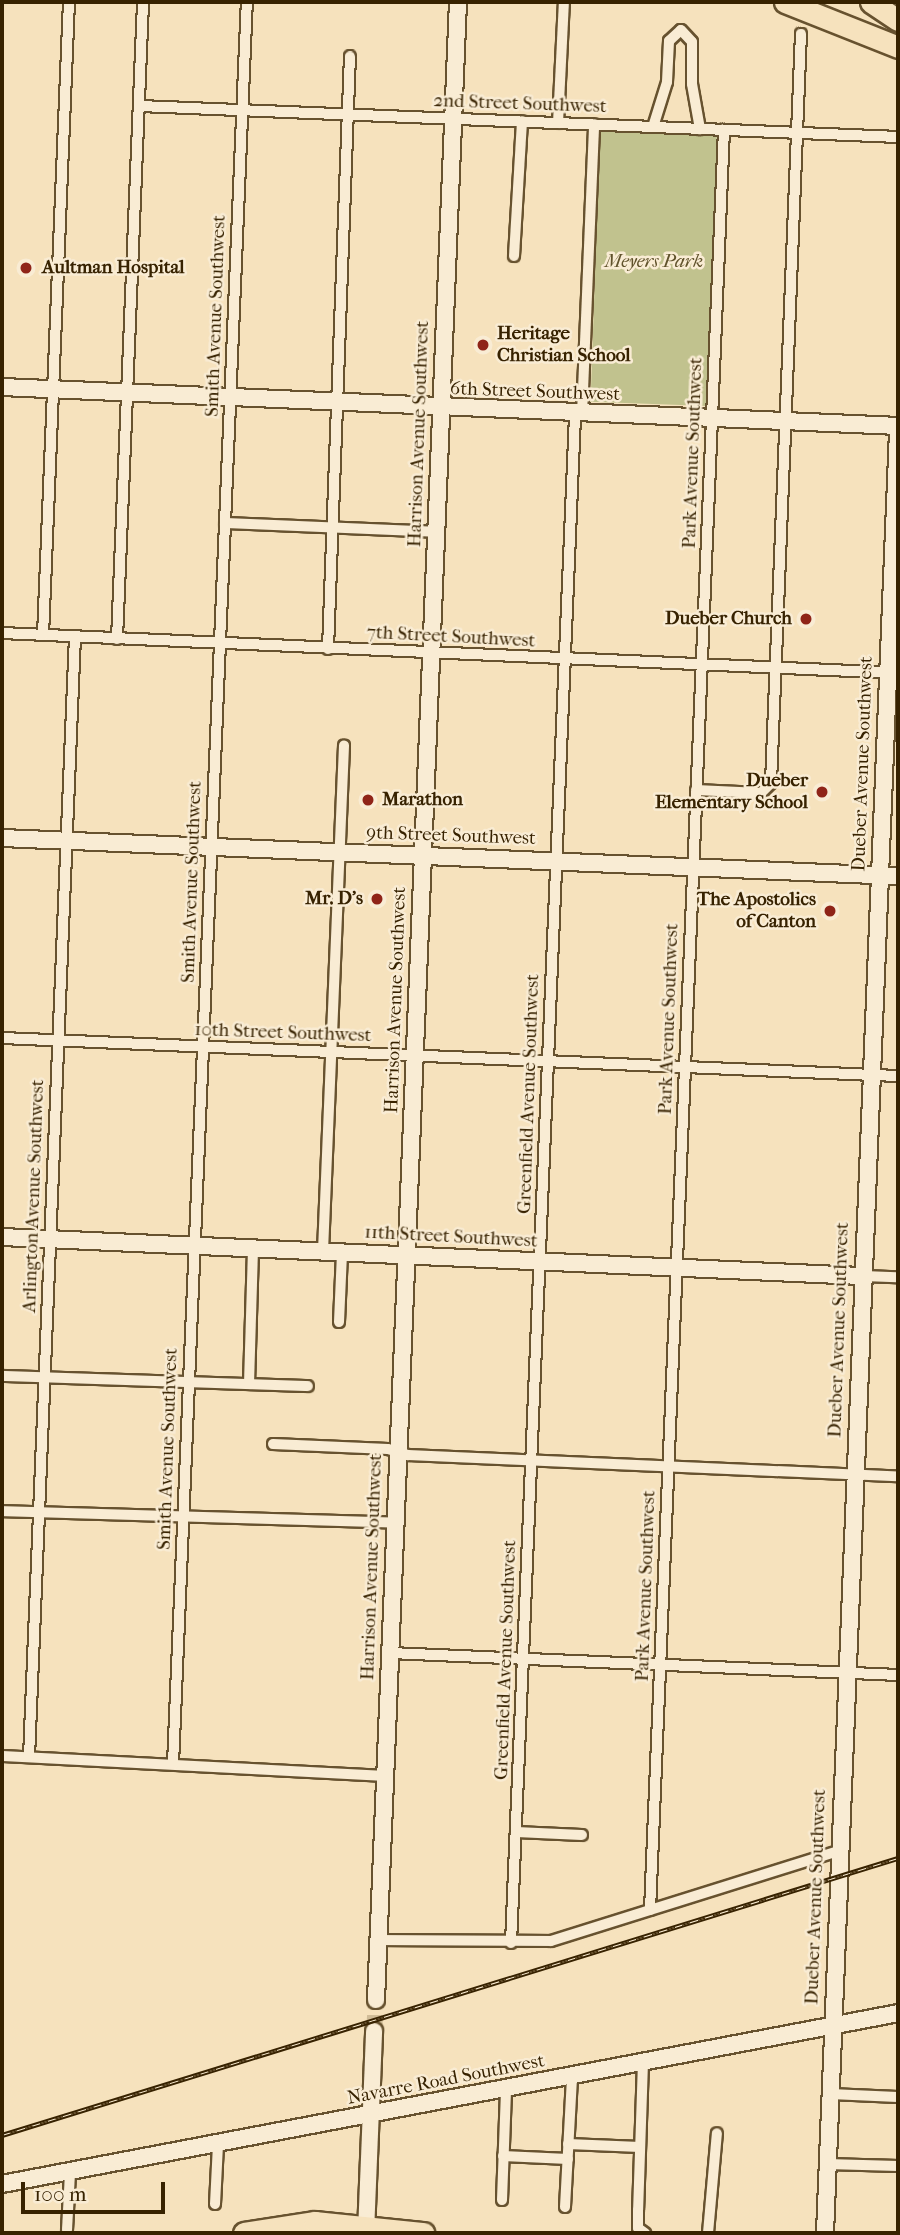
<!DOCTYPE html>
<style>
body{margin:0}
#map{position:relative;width:900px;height:2235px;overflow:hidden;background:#f6e2bd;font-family:"IM FELL French Canon",serif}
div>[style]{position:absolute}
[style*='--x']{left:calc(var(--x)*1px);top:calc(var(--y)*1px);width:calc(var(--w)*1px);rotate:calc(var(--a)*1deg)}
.green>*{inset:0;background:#c1c28e;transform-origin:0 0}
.secondary-tunnel>*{height:16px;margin-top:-8px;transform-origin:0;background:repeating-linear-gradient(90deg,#d0bc97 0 16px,transparent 0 24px)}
.roads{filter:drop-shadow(2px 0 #67522f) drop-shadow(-2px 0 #67522f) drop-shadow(0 2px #67522f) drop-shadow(0 -2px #67522f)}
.street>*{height:10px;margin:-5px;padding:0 5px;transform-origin:5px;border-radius:5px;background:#f9ecd4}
.secondary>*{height:16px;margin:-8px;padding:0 8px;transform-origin:8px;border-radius:8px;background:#f9ecd4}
.highway>*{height:21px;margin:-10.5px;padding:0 10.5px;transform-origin:10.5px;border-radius:10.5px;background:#f6e2bd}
.rail>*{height:5px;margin-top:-2.5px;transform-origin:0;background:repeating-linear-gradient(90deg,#f9ecd4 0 8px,#372200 0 16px);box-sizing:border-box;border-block:2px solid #372200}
.dots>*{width:19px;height:19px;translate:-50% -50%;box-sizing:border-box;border:4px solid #f9ecd4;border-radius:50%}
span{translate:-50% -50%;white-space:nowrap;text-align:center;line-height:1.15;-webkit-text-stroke:5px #f9ecd4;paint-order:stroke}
.street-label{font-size:19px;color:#372200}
.park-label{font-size:19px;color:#60522b;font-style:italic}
.poi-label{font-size:19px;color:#372200;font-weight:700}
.left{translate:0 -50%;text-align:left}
.right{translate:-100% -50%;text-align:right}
.frame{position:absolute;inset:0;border:4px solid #372200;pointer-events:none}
.scale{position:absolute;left:21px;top:2182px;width:144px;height:32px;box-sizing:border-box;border:4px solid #372200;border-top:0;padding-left:9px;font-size:21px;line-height:24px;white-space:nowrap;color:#372200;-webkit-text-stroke:5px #f9ecd4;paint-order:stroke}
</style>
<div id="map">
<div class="green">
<div style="left:600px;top:131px;width:117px;height:271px;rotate:2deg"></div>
</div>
<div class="secondary-tunnel">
<div style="--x:374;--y:2031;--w:31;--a:-86"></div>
</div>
<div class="roads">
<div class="street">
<div style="--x:140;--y:106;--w:759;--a:2.34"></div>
<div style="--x:558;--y:123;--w:121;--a:-87.2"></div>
<div style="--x:653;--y:127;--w:47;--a:-72.7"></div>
<div style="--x:667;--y:82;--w:41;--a:-87.2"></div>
<div style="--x:669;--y:41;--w:16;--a:-43"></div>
<div style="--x:681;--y:30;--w:16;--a:47"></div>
<div style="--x:692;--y:42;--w:42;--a:90"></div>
<div style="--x:692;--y:84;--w:46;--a:79.9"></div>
<div style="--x:514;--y:256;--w:135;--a:-86.6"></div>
<div style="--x:582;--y:414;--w:290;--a:-87.6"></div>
<div style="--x:225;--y:523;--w:211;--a:2.4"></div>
<div style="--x:2;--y:633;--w:897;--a:2.56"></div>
<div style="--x:43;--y:635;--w:634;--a:-87.65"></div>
<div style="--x:117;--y:639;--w:638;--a:-87.66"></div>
<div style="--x:328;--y:649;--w:593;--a:-87.88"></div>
<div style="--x:696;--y:790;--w:65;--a:2.6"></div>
<div style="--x:761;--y:793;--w:14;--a:-45"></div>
<div style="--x:771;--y:783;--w:750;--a:-87.71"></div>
<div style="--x:2;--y:1038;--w:897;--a:2.43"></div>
<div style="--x:323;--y:1251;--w:506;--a:-87.62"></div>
<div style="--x:862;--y:1276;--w:36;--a:2"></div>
<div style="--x:339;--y:1322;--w:70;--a:-87.5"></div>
<div style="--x:2;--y:1376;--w:306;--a:1.9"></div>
<div style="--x:249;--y:1384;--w:136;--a:-88.3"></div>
<div style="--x:273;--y:1444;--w:115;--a:2.5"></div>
<div style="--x:388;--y:1449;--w:21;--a:17"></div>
<div style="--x:408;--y:1455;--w:490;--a:2.5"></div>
<div style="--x:2;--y:1511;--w:393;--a:1.7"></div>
<div style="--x:390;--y:1653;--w:508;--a:2.48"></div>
<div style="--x:2;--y:1756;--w:384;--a:3"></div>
<div style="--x:29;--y:1757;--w:1121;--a:-87.65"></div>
<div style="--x:173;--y:1764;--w:1764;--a:-87.6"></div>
<div style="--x:516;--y:1832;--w:66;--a:2.6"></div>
<div style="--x:650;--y:1910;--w:1782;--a:-87.62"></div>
<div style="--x:378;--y:1940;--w:173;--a:0.3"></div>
<div style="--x:551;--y:1941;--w:302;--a:-17.4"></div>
<div style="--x:511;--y:1943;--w:1530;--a:-87.6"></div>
<div style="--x:643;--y:2062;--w:148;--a:91.9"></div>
<div style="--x:638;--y:2210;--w:18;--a:90"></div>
<div style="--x:638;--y:2228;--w:9;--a:36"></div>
<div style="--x:830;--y:2094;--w:68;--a:2.5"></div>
<div style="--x:568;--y:2144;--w:72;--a:2.4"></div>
<div style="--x:503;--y:2156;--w:65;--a:2.6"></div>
<div style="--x:827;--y:2164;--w:71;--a:1.6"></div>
<div style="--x:502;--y:2200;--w:111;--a:-87.9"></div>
<div style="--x:215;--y:2204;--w:59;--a:-87.1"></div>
<div style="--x:565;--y:2207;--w:131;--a:-86.9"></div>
<div style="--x:67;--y:2230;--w:58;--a:-87"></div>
<div style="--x:708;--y:2233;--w:100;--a:-84.9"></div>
</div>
<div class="secondary">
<div style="--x:2;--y:387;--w:897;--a:2.49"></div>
<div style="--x:2;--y:838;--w:897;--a:2.43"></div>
<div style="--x:2;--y:1237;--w:861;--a:2.6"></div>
<div style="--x:376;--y:2000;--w:2000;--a:-87.65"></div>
<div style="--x:2;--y:2184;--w:912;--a:-10.8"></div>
<div style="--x:366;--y:2233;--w:202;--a:-87.7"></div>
<div style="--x:825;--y:2233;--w:1805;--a:-87.68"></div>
</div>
<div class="highway">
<div style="--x:785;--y:2;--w:122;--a:21.7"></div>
<div style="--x:871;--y:2;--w:32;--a:34"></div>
<div style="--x:244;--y:2233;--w:72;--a:-8.8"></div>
<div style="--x:315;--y:2222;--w:109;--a:5.8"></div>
</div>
</div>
<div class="rail">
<div style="--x:2;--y:2135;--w:938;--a:-17.18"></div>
</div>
<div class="dots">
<div style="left:26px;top:268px;background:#8f2418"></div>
<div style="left:483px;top:345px;background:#8f2418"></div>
<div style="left:806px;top:619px;background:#8f2418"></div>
<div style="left:822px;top:792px;background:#8f2418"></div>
<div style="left:368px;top:800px;background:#8f2418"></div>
<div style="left:377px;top:899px;background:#8f2418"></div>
<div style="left:830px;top:911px;background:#8f2418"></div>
</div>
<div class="street-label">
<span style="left:520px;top:104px;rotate:2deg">2nd Street Southwest</span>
<span style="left:216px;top:316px;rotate:-88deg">Smith Avenue Southwest</span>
<span style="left:535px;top:392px;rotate:2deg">6th Street Southwest</span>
<span style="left:419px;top:434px;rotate:-88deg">Harrison Avenue Southwest</span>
<span style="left:693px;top:453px;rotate:-88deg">Park Avenue Southwest</span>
<span style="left:451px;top:637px;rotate:3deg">7th Street Southwest</span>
<span style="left:863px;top:764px;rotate:-88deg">Dueber Avenue Southwest</span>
<span style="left:451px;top:836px;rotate:2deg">9th Street Southwest</span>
<span style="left:192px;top:882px;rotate:-88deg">Smith Avenue Southwest</span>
<span style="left:396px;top:1000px;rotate:-88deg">Harrison Avenue Southwest</span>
<span style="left:669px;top:1019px;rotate:-88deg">Park Avenue Southwest</span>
<span style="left:283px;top:1033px;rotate:2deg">10th Street Southwest</span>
<span style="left:529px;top:1094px;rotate:-88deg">Greenfield Avenue Southwest</span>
<span style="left:34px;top:1196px;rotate:-88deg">Arlington Avenue Southwest</span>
<span style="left:451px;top:1237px;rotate:3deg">11th Street Southwest</span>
<span style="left:839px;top:1330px;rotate:-88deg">Dueber Avenue Southwest</span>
<span style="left:168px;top:1449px;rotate:-88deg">Smith Avenue Southwest</span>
<span style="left:372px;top:1567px;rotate:-88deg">Harrison Avenue Southwest</span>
<span style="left:646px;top:1586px;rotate:-88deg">Park Avenue Southwest</span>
<span style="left:506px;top:1660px;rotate:-88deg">Greenfield Avenue Southwest</span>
<span style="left:816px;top:1897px;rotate:-88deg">Dueber Avenue Southwest</span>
<span style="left:446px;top:2080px;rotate:-11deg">Navarre Road Southwest</span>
</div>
<div class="park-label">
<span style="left:654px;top:262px">Meyers Park</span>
</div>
<div class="poi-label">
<span class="left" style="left:42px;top:268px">Aultman Hospital</span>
<span class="left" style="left:497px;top:345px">Heritage<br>Christian School</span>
<span class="right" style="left:792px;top:619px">Dueber Church</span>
<span class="right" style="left:808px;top:792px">Dueber<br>Elementary School</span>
<span class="left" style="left:382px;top:800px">Marathon</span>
<span class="right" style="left:363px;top:899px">Mr. D's</span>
<span class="right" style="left:816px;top:911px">The Apostolics<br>of Canton</span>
</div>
<div class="frame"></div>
<div class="scale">100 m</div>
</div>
